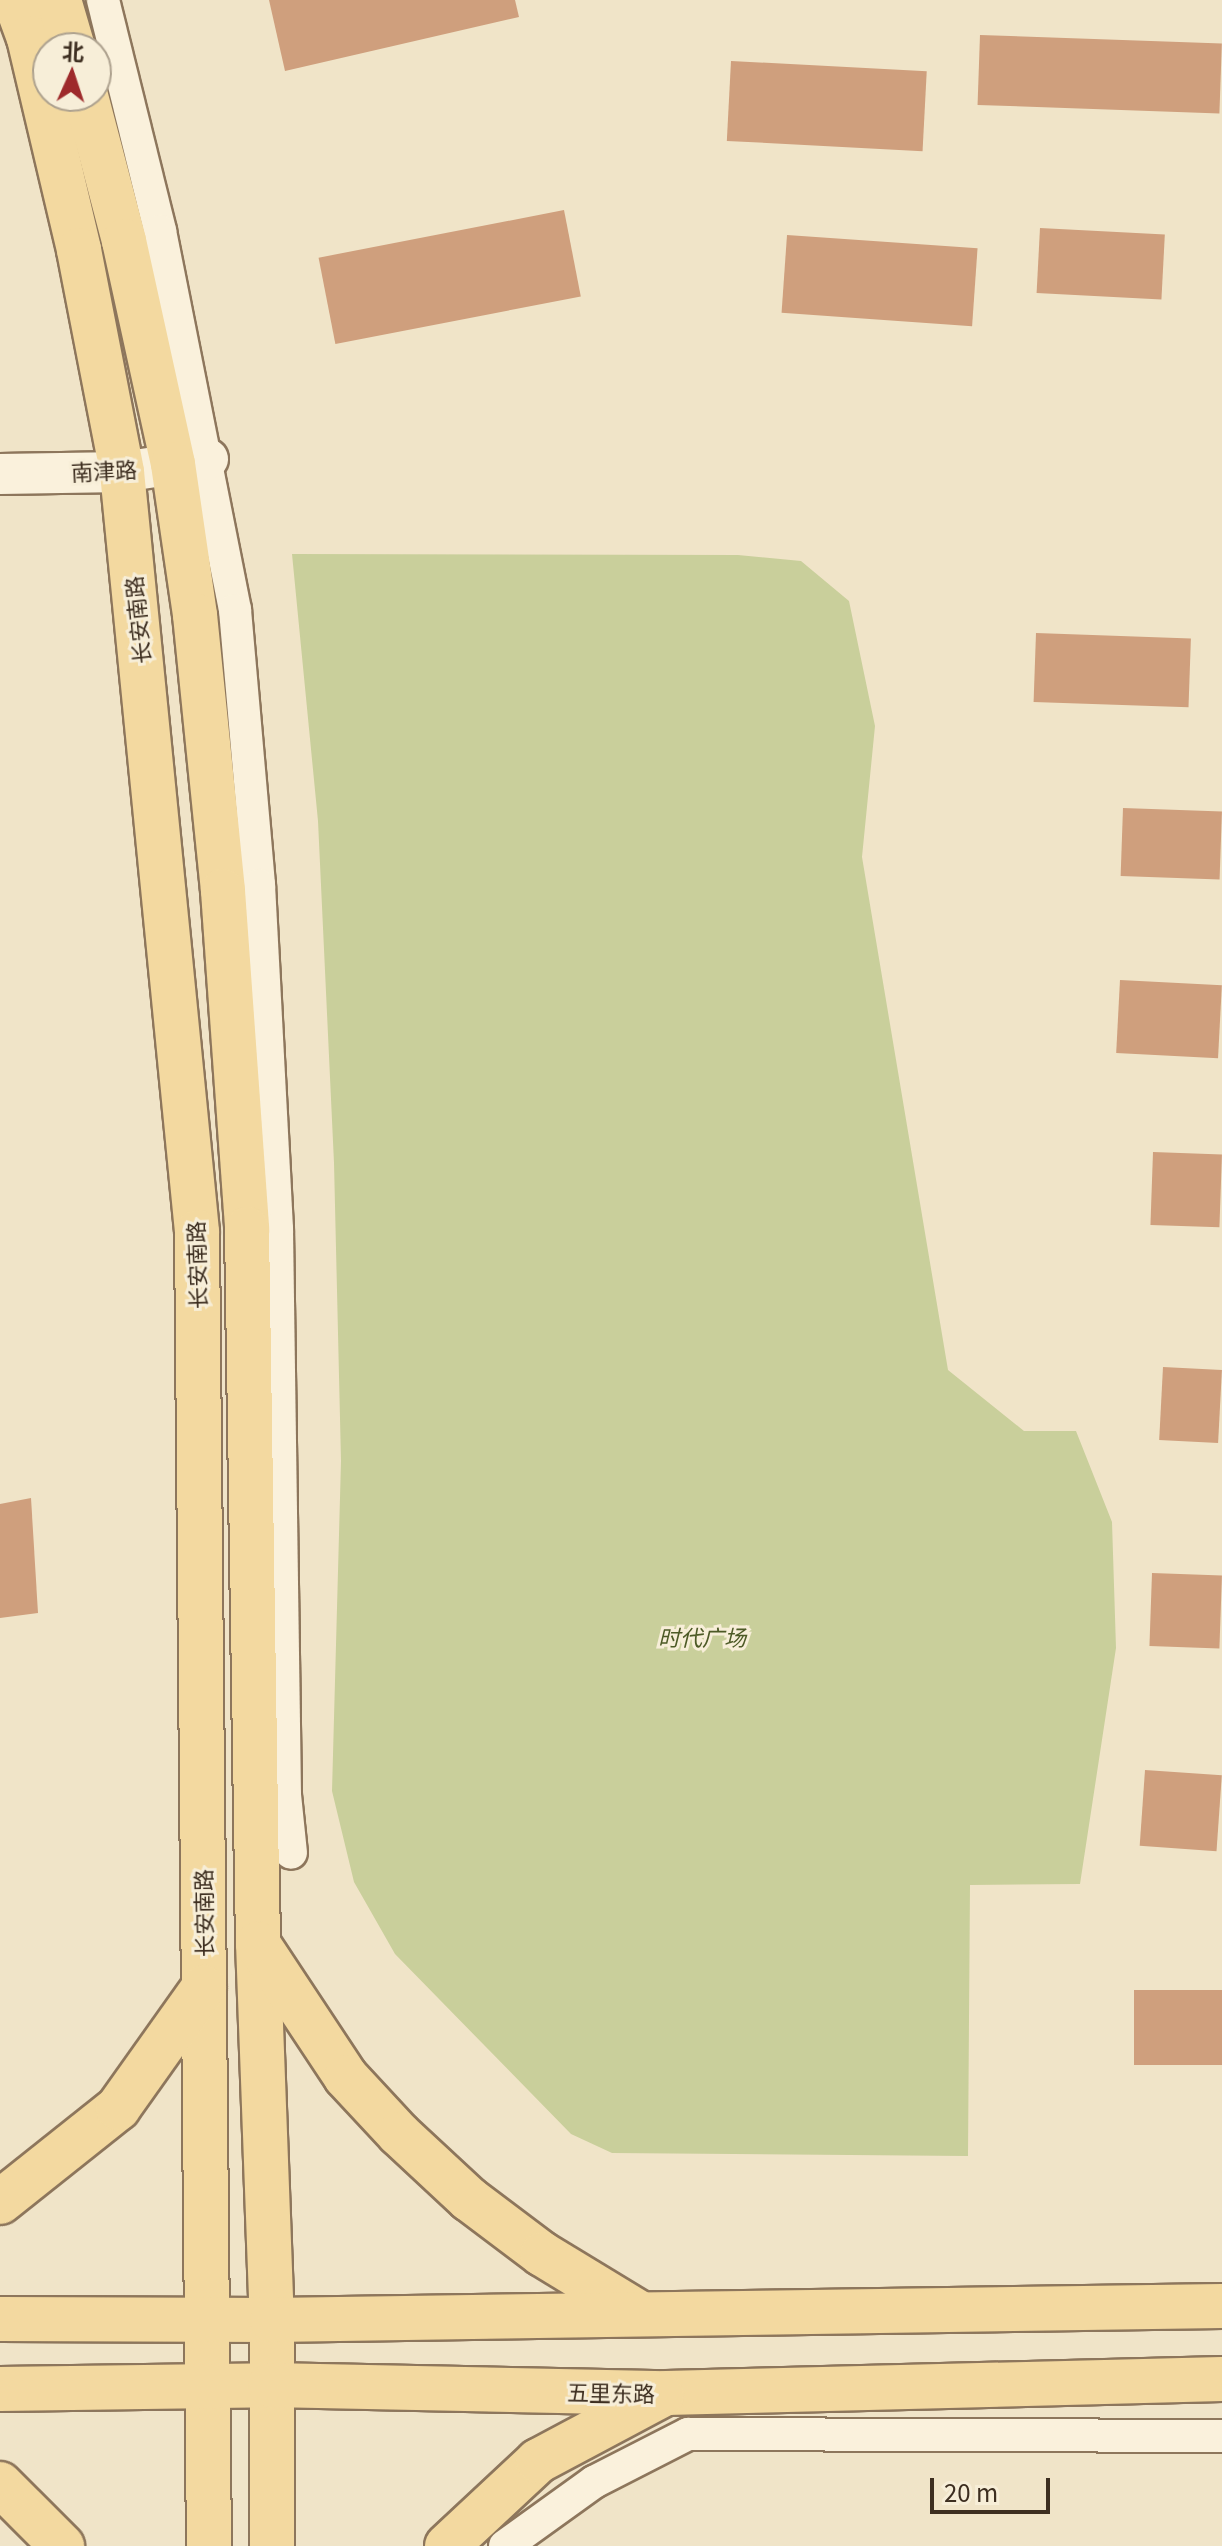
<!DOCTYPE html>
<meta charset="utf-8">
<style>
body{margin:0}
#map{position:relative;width:1222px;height:2546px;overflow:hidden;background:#f0e4c8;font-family:Georgia,"Noto Sans SC",serif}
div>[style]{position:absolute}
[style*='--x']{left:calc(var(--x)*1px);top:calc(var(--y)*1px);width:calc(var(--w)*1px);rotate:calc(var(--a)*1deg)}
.green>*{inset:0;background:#c9cf9b}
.building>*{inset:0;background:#cf9f7d;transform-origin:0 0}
.roads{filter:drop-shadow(2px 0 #8d765c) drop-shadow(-2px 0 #8d765c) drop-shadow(0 2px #8d765c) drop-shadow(0 -2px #8d765c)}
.minor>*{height:32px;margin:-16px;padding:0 16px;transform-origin:16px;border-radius:16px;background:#faf1dc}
.tertiary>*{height:40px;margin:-20px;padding:0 20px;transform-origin:20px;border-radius:20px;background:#faf1dc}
.primary>*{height:44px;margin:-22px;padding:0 22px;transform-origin:22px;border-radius:22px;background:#f3d9a0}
span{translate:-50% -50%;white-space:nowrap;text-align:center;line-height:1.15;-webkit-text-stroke:6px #f7eed8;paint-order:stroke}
.street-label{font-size:22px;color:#3d2e20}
.park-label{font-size:22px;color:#4d5a26;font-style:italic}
.north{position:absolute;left:32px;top:32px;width:80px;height:80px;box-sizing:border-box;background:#f7eed8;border:2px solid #ada18e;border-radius:50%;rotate:3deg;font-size:22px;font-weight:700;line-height:32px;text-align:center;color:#3d2e20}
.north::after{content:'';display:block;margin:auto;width:28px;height:36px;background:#9e2a2b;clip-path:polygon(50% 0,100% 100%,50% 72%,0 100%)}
.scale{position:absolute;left:930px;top:2478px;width:120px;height:36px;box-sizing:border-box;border:4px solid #3d2e20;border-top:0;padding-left:10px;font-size:24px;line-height:28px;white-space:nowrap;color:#3d2e20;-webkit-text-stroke:6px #f7eed8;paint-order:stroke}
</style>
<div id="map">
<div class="green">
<div style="clip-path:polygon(292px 554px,738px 555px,801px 561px,849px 601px,875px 726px,862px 857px,948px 1370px,1024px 1431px,1076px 1431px,1112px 1522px,1116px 1648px,1080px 1884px,970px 1885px,968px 2156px,612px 2153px,571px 2134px,395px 1954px,354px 1882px,332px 1791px,341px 1461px,334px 1163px,318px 821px)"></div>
</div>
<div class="building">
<div style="clip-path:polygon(269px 0,515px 0,519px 17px,285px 71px)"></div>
<div style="left:980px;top:35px;width:242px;height:70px;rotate:2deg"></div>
<div style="left:731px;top:61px;width:196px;height:80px;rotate:3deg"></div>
<div style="left:564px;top:210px;width:88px;height:250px;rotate:79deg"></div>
<div style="left:1040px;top:228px;width:125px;height:65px;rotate:3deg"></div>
<div style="left:787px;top:235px;width:191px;height:78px;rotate:4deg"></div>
<div style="left:1036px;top:633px;width:155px;height:69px;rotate:2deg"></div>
<div style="left:1123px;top:808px;width:99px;height:68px;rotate:2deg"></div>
<div style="left:1120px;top:980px;width:102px;height:73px;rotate:3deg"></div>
<div style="left:1153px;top:1152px;width:69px;height:73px;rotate:2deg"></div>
<div style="left:1163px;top:1367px;width:59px;height:73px;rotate:3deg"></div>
<div style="clip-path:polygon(31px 1498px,38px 1613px,0 1618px,0 1504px)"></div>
<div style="left:1152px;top:1573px;width:70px;height:73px;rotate:2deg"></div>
<div style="left:1145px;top:1770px;width:77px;height:76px;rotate:4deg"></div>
<div style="left:1222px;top:1990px;width:75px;height:88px;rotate:90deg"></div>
</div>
<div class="roads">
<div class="minor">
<div style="--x:103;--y:0;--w:238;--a:76.1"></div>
<div style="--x:160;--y:231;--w:386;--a:78.8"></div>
<div style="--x:235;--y:610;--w:276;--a:85"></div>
<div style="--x:259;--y:885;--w:344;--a:87"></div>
<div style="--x:277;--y:1229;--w:566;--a:89.19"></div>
<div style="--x:285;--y:1795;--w:58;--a:84.1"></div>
<div style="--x:505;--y:2546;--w:110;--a:-35.7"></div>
<div style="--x:594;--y:2482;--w:106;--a:-27.1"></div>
<div style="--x:688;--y:2434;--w:534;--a:0.21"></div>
</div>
<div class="tertiary">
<div style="--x:0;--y:474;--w:122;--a:-0.9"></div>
<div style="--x:122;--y:472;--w:87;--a:-8.6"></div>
</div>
<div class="primary">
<div style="--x:15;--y:0;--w:40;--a:69.8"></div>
<div style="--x:29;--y:38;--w:218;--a:76.7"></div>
<div style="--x:79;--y:250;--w:226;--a:79"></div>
<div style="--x:122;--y:472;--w:764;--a:84.36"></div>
<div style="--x:197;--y:1232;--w:1314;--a:89.48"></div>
<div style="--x:59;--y:0;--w:50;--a:73.7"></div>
<div style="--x:86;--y:96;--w:150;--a:75.3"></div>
<div style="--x:124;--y:241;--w:228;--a:77.6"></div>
<div style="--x:173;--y:464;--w:153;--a:81.7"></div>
<div style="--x:195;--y:615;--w:277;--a:84.2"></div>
<div style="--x:223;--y:891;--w:339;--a:85.9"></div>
<div style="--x:247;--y:1229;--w:714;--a:89.12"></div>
<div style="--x:258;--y:1943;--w:377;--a:87.9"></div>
<div style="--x:272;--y:2320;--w:226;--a:90"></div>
<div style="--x:258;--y:1944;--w:159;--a:56.5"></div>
<div style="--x:346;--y:2077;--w:78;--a:47.1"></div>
<div style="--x:399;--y:2134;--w:96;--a:42.9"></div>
<div style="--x:469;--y:2199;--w:91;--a:37"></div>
<div style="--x:542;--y:2254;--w:114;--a:31.3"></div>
<div style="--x:0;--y:2202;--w:151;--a:-38.5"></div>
<div style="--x:118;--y:2108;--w:148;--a:-54.6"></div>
<div style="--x:0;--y:2319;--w:272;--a:0.2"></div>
<div style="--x:272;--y:2320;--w:950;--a:-0.84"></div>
<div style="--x:0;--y:2389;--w:270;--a:-0.8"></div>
<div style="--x:270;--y:2385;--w:396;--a:1.2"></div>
<div style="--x:666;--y:2393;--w:556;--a:-1.44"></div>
<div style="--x:0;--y:2484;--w:88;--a:45"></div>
<div style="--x:447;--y:2546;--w:125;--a:-43"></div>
<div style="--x:538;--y:2461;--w:140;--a:-28"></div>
</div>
</div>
<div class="street-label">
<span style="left:104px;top:470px;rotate:-3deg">南津路</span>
<span style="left:137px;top:620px;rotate:-96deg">长安南路</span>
<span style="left:196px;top:1265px;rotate:-92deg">长安南路</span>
<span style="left:203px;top:1913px;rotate:-91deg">长安南路</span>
<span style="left:611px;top:2392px;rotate:1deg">五里东路</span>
</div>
<div class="park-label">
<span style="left:702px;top:1637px">时代广场</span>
</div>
<div class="north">北</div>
<div class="scale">20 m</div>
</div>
